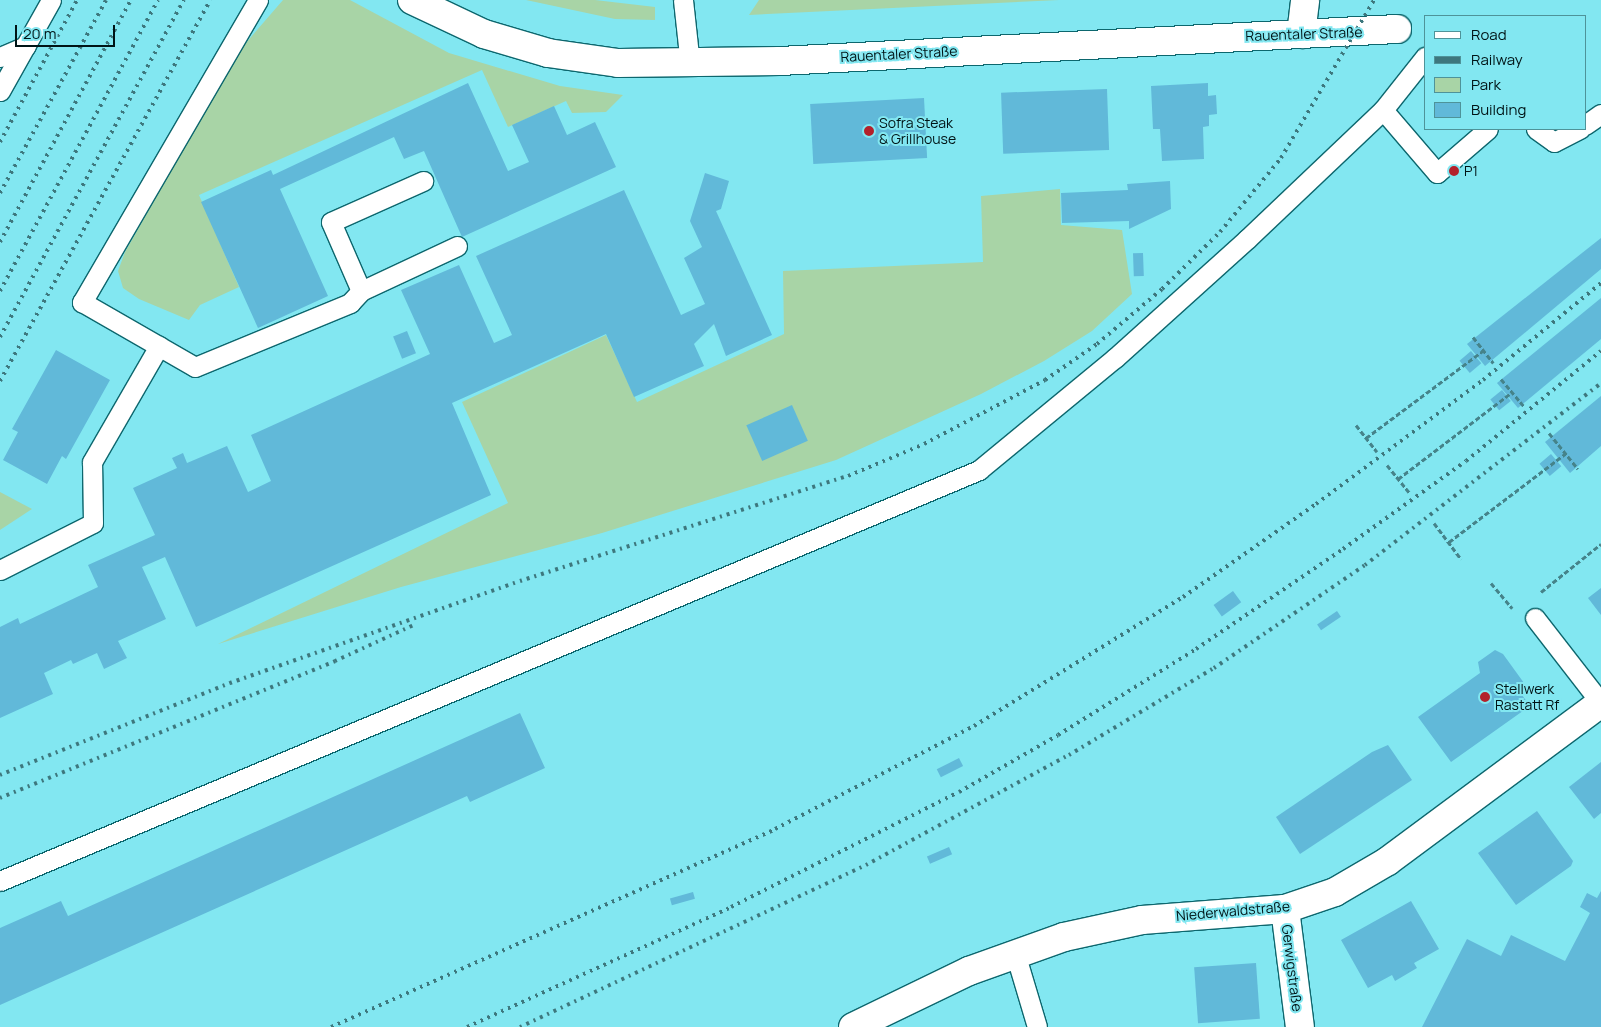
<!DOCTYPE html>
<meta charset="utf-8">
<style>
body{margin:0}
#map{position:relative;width:1601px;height:1027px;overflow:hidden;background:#82e7f1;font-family:Manrope,sans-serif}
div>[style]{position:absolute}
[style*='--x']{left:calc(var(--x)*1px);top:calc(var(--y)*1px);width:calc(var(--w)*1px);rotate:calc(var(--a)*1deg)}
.green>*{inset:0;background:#a8d4a6}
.building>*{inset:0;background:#61b9d9;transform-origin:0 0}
.path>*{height:3px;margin-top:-1.5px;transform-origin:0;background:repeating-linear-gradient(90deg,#45838a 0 5px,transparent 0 7.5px)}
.roads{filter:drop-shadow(1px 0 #0d676e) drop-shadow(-1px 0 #0d676e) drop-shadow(0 1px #0d676e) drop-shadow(0 -1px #0d676e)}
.service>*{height:19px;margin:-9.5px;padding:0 9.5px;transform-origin:9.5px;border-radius:9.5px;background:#fff}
.minor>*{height:28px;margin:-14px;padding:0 14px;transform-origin:14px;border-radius:14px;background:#fff}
.tertiary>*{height:28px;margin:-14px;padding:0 14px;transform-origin:14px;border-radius:14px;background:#fff}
.rail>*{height:4px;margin-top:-2px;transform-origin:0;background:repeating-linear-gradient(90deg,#3d777d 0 2.5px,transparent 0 7.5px)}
.dots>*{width:14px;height:14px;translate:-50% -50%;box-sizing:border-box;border:2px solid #82e7f1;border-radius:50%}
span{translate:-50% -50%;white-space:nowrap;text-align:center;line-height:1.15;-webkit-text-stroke:4px #82e7f1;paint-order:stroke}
.street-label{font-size:14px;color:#001416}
.poi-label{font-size:14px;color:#001416}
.left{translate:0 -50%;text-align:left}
.legend{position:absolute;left:1424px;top:15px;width:162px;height:115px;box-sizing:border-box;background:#82e7f1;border:1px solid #4e9399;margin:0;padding:6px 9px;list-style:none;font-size:15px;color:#001416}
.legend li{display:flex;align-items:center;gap:10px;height:25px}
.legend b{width:25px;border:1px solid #4e9399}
.scale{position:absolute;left:15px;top:25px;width:100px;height:22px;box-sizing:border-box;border:2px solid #001416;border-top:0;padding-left:6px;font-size:15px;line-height:18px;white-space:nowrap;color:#001416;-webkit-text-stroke:4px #82e7f1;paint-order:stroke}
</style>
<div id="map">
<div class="green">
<div style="clip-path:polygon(283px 0,350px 0,449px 53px,560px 86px,623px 95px,606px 112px,572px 113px,566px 101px,508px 127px,482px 70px,199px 195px,239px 287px,200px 305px,189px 320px,139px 299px,123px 288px,118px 271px,125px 252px,239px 51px)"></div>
<div style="clip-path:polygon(526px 0,595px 0,655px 7px,655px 20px,615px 19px)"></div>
<div style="clip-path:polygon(759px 0,1059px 0,749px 15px)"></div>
<div style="clip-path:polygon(1060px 189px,1061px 225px,1122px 230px,1132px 294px,1092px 331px,1044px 361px,981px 394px,836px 460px,602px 533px,401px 587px,218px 644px,508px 503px,462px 402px,606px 335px,637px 402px,784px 334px,783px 271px,983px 262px,981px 196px)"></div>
<div style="clip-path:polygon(0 492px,32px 509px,0 530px)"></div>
</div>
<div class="building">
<div style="clip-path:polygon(468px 83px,508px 171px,529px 162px,512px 125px,554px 106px,567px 135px,595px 122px,616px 167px,462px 237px,424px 151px,404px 159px,394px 137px,280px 189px,328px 296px,258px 328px,201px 202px,271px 170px,273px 175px)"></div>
<div style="clip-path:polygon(1208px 83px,1208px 96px,1216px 95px,1217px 114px,1209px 115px,1209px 126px,1203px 127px,1204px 159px,1162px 161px,1160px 129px,1153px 129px,1151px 86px)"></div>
<div style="left:1107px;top:89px;width:61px;height:106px;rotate:88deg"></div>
<div style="left:924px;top:98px;width:60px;height:114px;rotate:87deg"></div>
<div style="clip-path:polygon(705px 173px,729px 181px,721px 209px,716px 211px,772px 335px,726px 356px,714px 324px,694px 344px,704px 366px,634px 397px,606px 334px,452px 403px,491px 495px,196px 627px,165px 557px,142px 567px,166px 619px,118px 641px,127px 658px,104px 669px,97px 653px,73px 664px,71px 660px,44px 673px,53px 694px,0 718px,0 627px,18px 618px,20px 624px,98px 587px,88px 565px,155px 535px,133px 488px,177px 468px,172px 458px,183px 453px,187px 463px,227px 446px,248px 492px,271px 481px,251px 435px,430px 354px,401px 290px,459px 265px,494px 343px,512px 335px,476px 256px,624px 190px,681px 315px,705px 304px,684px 258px,702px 247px,690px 221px)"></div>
<div style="clip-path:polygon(1170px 181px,1171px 209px,1129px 229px,1129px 221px,1062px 223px,1061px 193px,1128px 190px,1127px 184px)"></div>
<div style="clip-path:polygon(1601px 238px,1601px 269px,1485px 366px,1467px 344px)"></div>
<div style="left:1143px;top:253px;width:23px;height:10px;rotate:88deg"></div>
<div style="clip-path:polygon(1601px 298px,1601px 339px,1518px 408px,1497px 383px)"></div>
<div style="left:407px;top:331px;width:24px;height:15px;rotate:68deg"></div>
<div style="clip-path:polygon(56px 350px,110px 380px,66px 459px,62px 456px,47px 484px,3px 460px,18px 432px,12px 429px)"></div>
<div style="left:1471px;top:351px;width:16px;height:15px;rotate:50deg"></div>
<div style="left:1502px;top:390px;width:14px;height:15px;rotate:51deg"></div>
<div style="clip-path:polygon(1601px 396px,1601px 446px,1570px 473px,1545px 442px)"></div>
<div style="left:792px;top:405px;width:39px;height:50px;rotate:66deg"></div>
<div style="left:1551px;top:454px;width:16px;height:15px;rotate:50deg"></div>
<div style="clip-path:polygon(1601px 588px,1601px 615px,1588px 598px)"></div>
<div style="left:1233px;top:591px;width:14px;height:24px;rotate:54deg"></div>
<div style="left:1337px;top:611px;width:7px;height:24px;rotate:56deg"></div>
<div style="clip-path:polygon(1495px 650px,1503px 654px,1524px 683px,1517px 688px,1530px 706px,1451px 762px,1418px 717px,1480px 673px,1478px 662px)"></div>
<div style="clip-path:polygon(520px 713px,545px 768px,470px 802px,467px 796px,0 1005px,0 928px,61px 901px,68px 916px)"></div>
<div style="clip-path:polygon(1388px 745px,1412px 780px,1300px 854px,1276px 817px,1372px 752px)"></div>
<div style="left:959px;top:758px;width:9px;height:25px;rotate:63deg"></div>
<div style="clip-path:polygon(1601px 762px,1601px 813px,1594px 819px,1569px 787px)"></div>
<div style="clip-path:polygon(1537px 811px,1573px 861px,1571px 866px,1516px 905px,1478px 853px)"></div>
<div style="left:949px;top:847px;width:8px;height:24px;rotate:67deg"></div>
<div style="clip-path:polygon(1601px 891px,1601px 1027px,1422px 1027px,1467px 939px,1501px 956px,1511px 935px,1565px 961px,1590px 913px,1580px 907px,1587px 893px,1597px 898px)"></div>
<div style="left:693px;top:892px;width:7px;height:24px;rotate:74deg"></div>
<div style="clip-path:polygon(1411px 901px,1439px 949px,1414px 963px,1417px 968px,1395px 981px,1392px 975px,1368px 988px,1341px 940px)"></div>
<div style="left:1256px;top:963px;width:56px;height:62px;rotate:86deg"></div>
</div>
<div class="path">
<div style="--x:1473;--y:337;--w:33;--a:52"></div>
<div style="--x:1501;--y:379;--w:35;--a:50"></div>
<div style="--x:1356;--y:425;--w:34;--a:52"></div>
<div style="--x:1549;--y:433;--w:46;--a:51.1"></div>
<div style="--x:1366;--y:438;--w:147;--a:-36.7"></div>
<div style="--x:1387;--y:465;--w:36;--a:51"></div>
<div style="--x:1398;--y:479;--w:143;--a:-37.3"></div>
<div style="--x:1434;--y:523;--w:45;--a:53.1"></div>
<div style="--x:1449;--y:542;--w:146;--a:-37.2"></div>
<div style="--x:1491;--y:583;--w:33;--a:50"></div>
<div style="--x:1541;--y:592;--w:77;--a:-38.7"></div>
</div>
<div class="roads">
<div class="service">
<div style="--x:258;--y:0;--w:350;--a:120.2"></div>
<div style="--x:82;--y:302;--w:130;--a:29.9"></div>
<div style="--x:195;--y:367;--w:168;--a:-22.4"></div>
<div style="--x:350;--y:303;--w:16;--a:-47"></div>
<div style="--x:361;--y:291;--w:75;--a:-113.5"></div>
<div style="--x:331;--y:222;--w:101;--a:-24"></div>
<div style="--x:683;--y:0;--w:64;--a:83.8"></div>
<div style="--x:0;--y:57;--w:28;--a:-23"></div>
<div style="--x:0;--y:91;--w:104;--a:-60.7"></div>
<div style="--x:1383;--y:110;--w:83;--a:49.4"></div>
<div style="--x:1437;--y:173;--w:67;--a:-40.8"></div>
<div style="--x:1585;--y:125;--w:19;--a:-35"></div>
<div style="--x:1536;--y:129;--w:22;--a:36"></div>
<div style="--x:1554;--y:142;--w:29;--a:-27"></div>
<div style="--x:361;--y:291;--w:106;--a:-25.1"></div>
<div style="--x:0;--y:570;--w:104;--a:-26.8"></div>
<div style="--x:93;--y:523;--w:61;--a:-90.9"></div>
<div style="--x:92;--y:462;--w:134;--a:-60"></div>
<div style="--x:1535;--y:618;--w:108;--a:52.2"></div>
<div style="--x:0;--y:881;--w:1062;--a:-22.77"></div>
<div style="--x:979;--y:470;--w:176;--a:-39.5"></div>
<div style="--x:1115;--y:358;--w:178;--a:-42"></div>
<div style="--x:1247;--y:239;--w:187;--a:-43.5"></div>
<div style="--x:1383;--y:110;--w:68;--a:-51.6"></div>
<div style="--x:1015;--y:953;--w:77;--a:73.4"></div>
</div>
<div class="minor">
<div style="--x:1301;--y:34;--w:34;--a:-83"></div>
<div style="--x:1285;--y:909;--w:119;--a:82.8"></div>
<div style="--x:853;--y:1027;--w:129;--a:-25.8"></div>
<div style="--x:969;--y:971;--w:101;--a:-19.7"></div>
<div style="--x:1064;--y:937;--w:80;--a:-12.3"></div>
<div style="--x:1142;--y:920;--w:143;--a:-4.4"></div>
<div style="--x:1285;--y:909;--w:53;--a:-18.8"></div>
<div style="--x:1335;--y:892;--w:61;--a:-30.3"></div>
<div style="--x:1388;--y:861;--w:265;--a:-36.6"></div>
</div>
<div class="tertiary">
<div style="--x:412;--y:0;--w:80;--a:25.3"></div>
<div style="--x:484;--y:34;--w:67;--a:16.5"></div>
<div style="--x:548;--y:53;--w:71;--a:8.1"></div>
<div style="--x:618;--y:63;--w:162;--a:-0.7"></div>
<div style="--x:780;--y:61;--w:618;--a:-2.97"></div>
</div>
</div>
<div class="rail">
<div style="--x:0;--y:142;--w:162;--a:-61.5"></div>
<div style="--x:0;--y:193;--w:220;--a:-61.2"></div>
<div style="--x:0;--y:242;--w:275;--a:-61.6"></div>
<div style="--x:0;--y:291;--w:331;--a:-61.5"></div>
<div style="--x:0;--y:337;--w:384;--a:-61.4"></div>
<div style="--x:0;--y:381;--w:435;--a:-61.1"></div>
<div style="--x:0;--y:775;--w:248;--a:-21.8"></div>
<div style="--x:230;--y:683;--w:307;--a:-19.4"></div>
<div style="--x:520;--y:581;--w:344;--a:-17.8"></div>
<div style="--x:848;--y:476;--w:82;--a:-22.8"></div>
<div style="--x:924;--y:444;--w:137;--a:-27.9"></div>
<div style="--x:1045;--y:380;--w:63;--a:-34.7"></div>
<div style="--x:1097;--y:344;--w:85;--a:-40.2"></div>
<div style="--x:1162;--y:289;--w:81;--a:-44.5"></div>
<div style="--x:1220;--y:232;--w:96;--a:-50.5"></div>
<div style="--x:1281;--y:158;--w:183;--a:-59.5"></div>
<div style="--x:0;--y:798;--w:362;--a:-22.2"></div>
<div style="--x:335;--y:661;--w:89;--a:-24.6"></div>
<div style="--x:331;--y:1027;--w:486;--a:-24"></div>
<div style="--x:775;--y:829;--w:224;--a:-27.4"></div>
<div style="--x:974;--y:726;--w:246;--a:-31.7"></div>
<div style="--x:1183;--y:597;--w:162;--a:-35"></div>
<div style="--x:1316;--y:504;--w:208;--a:-36.6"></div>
<div style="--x:1483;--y:380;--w:153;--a:-39.4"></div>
<div style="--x:467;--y:1027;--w:290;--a:-24.4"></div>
<div style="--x:731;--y:907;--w:255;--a:-26.8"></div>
<div style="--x:959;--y:792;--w:114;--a:-29.9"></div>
<div style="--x:1058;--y:735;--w:163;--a:-31.9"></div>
<div style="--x:1196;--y:649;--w:178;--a:-34.2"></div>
<div style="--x:1343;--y:549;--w:151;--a:-35.6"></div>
<div style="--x:1466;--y:461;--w:174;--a:-39.2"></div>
<div style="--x:520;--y:1027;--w:382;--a:-25.1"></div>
<div style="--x:866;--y:865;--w:231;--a:-28.5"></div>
<div style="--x:1069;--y:755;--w:169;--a:-31"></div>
<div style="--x:1214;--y:668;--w:183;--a:-34.3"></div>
<div style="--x:1365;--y:565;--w:298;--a:-37.6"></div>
</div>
<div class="dots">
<div style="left:869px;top:131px;background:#b3212b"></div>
<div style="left:1454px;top:171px;background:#b3212b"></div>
<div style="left:1485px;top:697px;background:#b3212b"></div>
</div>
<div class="street-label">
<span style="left:1304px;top:34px;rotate:-2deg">Rauentaler Straße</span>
<span style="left:899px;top:54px;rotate:-3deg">Rauentaler Straße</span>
<span style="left:1233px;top:911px;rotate:-5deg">Niederwaldstraße</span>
<span style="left:1292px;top:968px;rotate:83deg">Gerwigstraße</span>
</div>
<div class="poi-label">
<span class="left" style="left:879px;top:131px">Sofra Steak<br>&amp; Grillhouse</span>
<span class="left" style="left:1464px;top:171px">P1</span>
<span class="left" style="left:1495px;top:697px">Stellwerk<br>Rastatt Rf</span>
</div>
<ul class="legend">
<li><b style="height:6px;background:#fff"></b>Road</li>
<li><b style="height:6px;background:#3d777d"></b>Railway</li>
<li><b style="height:14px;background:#a8d4a6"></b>Park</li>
<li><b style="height:14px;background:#61b9d9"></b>Building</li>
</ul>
<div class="scale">20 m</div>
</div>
